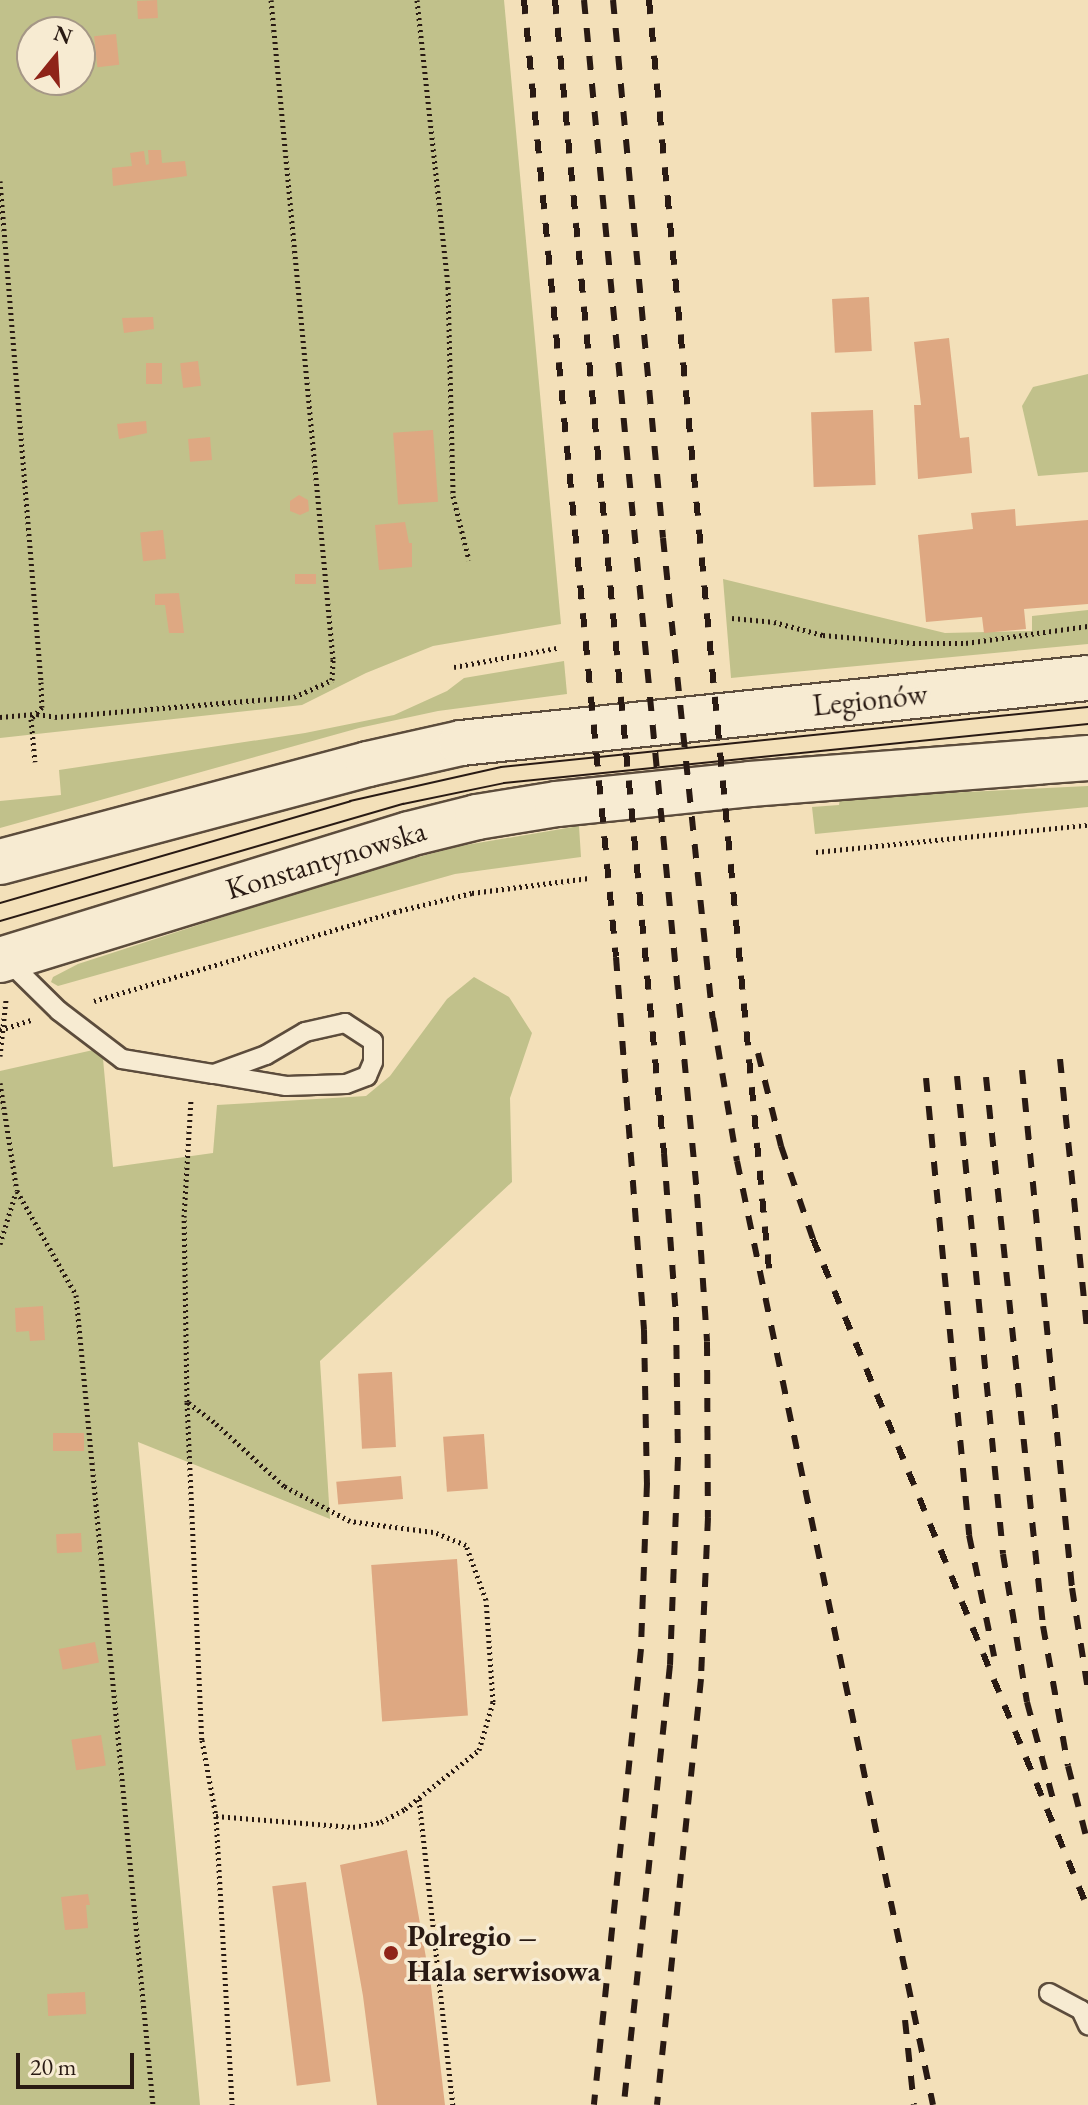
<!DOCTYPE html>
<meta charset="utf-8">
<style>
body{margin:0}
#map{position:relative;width:1088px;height:2105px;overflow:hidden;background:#f3e0b9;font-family:"EB Garamond",serif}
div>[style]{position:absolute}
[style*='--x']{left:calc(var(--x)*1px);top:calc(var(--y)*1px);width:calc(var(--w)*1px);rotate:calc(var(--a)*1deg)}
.green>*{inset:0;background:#c1c18b}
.building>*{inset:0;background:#dea882;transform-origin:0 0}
.path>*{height:5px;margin-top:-2.5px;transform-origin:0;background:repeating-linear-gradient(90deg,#291a13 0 2px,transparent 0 6px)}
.roads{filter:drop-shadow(2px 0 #5c4c3c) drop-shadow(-2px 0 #5c4c3c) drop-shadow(0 2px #5c4c3c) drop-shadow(0 -2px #5c4c3c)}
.service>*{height:18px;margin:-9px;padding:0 9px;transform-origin:9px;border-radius:9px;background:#f7ebd2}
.secondary>*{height:44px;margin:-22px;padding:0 22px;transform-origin:22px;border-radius:22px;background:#f7ebd2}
.tram>*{height:2px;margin:-1px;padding:0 1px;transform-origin:1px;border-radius:1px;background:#291a13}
.rail>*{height:6px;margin-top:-3px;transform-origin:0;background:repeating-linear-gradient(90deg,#291a13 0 14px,transparent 0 28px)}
.dots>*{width:22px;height:22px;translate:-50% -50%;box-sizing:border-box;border:4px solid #f7ebd2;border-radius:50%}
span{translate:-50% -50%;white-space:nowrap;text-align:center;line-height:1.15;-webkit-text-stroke:7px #f7ebd2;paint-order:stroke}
.street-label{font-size:30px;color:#291a13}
.poi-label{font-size:30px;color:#291a13;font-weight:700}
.left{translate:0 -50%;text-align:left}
.north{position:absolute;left:16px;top:16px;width:80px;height:80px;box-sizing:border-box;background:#f7ebd2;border:2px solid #a59786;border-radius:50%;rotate:18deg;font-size:22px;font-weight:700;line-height:32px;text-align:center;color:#291a13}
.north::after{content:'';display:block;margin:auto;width:28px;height:36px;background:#8f2418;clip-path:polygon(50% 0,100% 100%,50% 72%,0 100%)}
.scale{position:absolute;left:16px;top:2053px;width:118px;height:36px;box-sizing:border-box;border:4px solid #291a13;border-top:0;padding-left:10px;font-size:24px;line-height:28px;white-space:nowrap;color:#291a13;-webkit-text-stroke:6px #f7ebd2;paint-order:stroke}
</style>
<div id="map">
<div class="green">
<div style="clip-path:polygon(evenodd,0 0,504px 0,561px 624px,433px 646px,366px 673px,302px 705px,0 738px,0 0,32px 32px,80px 32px,80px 80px,32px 80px,32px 32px)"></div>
<div style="clip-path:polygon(1088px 374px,1088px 472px,1038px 476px,1022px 406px,1033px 387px)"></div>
<div style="clip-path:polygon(723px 579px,945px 633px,1032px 631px,1032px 616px,1088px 610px,1088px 644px,731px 678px)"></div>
<div style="clip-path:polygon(564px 661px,567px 694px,438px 711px,359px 728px,0 828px,0 801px,61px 795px,59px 770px,305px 733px,394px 715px,447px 691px,464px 678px)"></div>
<div style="clip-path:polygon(1088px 786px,1088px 807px,815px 834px,812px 807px,839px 805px,840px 798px)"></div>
<div style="clip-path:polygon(579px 826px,581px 857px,455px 874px,58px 986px,51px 982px,53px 977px,78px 964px,362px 872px,460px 846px)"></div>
<div style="clip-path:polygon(474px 977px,509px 997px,532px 1033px,510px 1098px,512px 1182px,320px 1361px,330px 1519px,138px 1442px,200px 2105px,0 2105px,0 1071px,102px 1048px,113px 1167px,213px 1153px,217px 1105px,366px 1096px,390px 1076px,447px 999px)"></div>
</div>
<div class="building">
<div style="left:157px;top:0;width:18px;height:20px;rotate:87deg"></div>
<div style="left:116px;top:34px;width:31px;height:22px;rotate:84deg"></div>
<div style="clip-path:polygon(148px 150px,161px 150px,162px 163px,185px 161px,187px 176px,113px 186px,112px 168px,132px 166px,130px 153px,144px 151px,146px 165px,149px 164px)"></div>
<div style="left:869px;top:297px;width:54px;height:37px;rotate:87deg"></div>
<div style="clip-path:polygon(153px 317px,154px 329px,124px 333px,122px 318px)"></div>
<div style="clip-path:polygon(949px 338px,960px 438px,969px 437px,972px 473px,918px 479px,914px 405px,921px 405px,914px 342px)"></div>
<div style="left:198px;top:361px;width:25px;height:18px;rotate:83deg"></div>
<div style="left:146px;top:363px;width:16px;height:21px"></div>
<div style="left:873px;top:410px;width:75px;height:62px;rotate:88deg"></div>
<div style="clip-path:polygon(146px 421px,147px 433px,119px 439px,117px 424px)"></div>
<div style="left:433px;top:430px;width:72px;height:40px;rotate:86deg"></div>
<div style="left:210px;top:437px;width:23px;height:22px;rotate:85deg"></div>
<div style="clip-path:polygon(299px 495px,308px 500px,309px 511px,300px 515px,290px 511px,290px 501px)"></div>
<div style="clip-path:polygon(1015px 509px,1016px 526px,1088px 520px,1088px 604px,1024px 609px,1026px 629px,984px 633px,982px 617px,926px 622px,918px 535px,973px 529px,971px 513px)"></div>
<div style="clip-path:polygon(405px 522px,409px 543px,412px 543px,412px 567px,379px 570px,375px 525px)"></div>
<div style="left:163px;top:530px;width:29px;height:23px;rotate:84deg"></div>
<div style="left:316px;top:574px;width:10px;height:21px;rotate:90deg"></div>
<div style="clip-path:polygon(179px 593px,184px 633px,169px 633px,165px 605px,155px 605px,155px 594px)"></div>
<div style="clip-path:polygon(43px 1306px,45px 1340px,30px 1341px,29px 1331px,16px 1332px,15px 1308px)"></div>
<div style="left:392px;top:1372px;width:75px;height:34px;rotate:87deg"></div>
<div style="left:84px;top:1433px;width:18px;height:31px;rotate:90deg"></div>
<div style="left:484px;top:1434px;width:55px;height:41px;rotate:86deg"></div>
<div style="left:401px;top:1476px;width:23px;height:65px;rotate:85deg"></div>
<div style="left:81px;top:1533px;width:19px;height:25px;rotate:87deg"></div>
<div style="left:457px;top:1559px;width:157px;height:86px;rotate:86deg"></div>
<div style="left:95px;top:1642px;width:21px;height:37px;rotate:79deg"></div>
<div style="left:101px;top:1735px;width:31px;height:30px;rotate:81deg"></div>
<div style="clip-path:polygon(407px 1850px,431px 1986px,445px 2105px,377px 2105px,363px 1996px,340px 1865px)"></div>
<div style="left:306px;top:1882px;width:201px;height:34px;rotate:83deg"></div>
<div style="clip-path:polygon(88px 1894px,90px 1905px,86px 1905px,88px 1928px,65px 1930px,61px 1897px)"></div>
<div style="left:85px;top:1992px;width:22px;height:38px;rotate:87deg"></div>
</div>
<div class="path">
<div style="--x:417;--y:0;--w:289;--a:83.8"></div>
<div style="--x:448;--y:287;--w:209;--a:88.6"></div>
<div style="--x:453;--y:496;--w:66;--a:76"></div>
<div style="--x:0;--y:181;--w:503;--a:85.32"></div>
<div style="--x:41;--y:682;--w:25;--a:88"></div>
<div style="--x:42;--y:707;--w:16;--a:133"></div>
<div style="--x:31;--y:719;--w:43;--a:84.7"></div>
<div style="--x:732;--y:618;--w:42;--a:5.4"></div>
<div style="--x:774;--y:622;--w:51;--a:14.9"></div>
<div style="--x:823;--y:635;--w:90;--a:5.1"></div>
<div style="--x:913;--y:643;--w:53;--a:0"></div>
<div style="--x:966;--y:643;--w:123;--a:-7.9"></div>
<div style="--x:454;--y:667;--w:105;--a:-10.5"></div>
<div style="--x:0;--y:717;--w:37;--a:-5"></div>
<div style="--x:37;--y:714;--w:18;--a:9"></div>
<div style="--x:55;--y:717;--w:240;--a:-4.8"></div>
<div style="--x:294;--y:697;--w:42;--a:-24.1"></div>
<div style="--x:332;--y:680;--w:21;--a:-87"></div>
<div style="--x:333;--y:659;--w:662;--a:-95.37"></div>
<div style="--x:816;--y:852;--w:273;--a:-5.7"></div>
<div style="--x:94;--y:1001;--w:313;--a:-16.5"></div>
<div style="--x:394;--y:912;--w:80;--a:-13.7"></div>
<div style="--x:472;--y:893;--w:118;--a:-7.3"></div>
<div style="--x:0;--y:1030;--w:33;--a:-18"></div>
<div style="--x:0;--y:1056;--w:56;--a:-83.9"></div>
<div style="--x:0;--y:1083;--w:109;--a:81.1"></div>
<div style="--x:17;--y:1191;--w:120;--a:60.4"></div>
<div style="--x:76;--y:1295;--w:814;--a:84.57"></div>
<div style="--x:0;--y:1244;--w:54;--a:-72.9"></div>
<div style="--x:187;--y:1402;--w:338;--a:87.5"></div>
<div style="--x:202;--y:1740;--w:77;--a:79.6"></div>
<div style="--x:216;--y:1816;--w:137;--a:4.6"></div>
<div style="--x:353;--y:1827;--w:28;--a:-10"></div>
<div style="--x:381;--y:1822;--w:27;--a:-28"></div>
<div style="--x:405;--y:1809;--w:95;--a:-38.6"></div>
<div style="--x:479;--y:1750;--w:50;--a:-73.7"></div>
<div style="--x:493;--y:1702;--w:102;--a:-93.9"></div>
<div style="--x:486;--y:1600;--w:59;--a:-110"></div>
<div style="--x:466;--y:1545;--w:35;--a:-158"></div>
<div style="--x:433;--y:1532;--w:84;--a:-172.5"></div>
<div style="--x:350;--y:1521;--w:75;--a:-152.1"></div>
<div style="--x:284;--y:1486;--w:95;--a:-137.6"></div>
<div style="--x:214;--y:1422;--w:34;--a:-143"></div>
<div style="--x:187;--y:1402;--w:185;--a:-90.9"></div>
<div style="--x:184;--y:1217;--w:118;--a:-86.6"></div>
<div style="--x:419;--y:1799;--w:308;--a:83.7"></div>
<div style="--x:216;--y:1816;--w:289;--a:86.8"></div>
</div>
<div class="roads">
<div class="service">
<div style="--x:6;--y:959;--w:74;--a:44.5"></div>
<div style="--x:59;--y:1011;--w:79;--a:37.3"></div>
<div style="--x:122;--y:1059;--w:93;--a:9.3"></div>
<div style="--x:214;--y:1074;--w:55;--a:-20.1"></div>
<div style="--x:266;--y:1055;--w:45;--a:-30.5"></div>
<div style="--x:305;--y:1032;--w:41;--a:-12.7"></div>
<div style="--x:345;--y:1023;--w:33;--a:33"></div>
<div style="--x:373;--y:1041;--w:21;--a:90"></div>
<div style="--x:373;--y:1062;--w:15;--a:113"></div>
<div style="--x:367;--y:1076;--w:22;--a:159"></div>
<div style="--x:346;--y:1084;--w:60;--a:178.1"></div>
<div style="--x:286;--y:1086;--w:73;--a:-170.5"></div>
<div style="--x:1049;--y:1993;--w:36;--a:28"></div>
<div style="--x:1081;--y:2010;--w:17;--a:65"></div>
</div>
<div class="secondary">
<div style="--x:0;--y:862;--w:381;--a:-14.9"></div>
<div style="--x:368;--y:764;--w:95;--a:-12.7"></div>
<div style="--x:461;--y:743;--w:630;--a:-5.92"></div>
<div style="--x:0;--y:960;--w:428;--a:-17.1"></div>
<div style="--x:409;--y:834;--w:70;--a:-14"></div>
<div style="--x:477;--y:817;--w:81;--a:-9.2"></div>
<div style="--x:557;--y:804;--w:194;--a:-5.9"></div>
<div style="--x:750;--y:784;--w:339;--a:-4.4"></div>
</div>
</div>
<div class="tram">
<div style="--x:0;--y:903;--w:365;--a:-16.2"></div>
<div style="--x:350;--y:801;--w:155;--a:-12.7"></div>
<div style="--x:501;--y:767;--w:590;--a:-5.84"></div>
<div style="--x:0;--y:921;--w:420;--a:-16.2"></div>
<div style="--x:403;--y:804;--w:103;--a:-11.7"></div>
<div style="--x:504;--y:783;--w:587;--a:-5.77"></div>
</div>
<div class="rail">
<div style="--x:524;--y:0;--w:961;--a:84.51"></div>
<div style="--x:616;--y:957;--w:374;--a:85.7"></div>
<div style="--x:644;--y:1330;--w:153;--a:88.9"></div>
<div style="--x:647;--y:1483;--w:166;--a:92.1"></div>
<div style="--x:641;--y:1649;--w:458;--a:95.9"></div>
<div style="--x:555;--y:0;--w:1158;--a:84.6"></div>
<div style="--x:664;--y:1153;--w:164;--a:85.8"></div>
<div style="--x:676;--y:1317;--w:140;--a:89.2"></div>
<div style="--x:678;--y:1457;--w:208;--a:92.2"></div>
<div style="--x:670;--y:1665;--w:442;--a:96"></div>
<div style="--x:584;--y:0;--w:1199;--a:84.59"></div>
<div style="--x:697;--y:1194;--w:148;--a:86.1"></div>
<div style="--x:707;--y:1342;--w:175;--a:89.7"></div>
<div style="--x:708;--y:1517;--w:162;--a:92.5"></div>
<div style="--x:701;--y:1679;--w:428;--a:95.9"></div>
<div style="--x:613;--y:0;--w:540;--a:84.69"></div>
<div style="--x:663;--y:538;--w:483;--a:84.1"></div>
<div style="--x:713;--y:1018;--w:145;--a:80.5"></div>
<div style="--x:737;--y:1161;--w:964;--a:78.27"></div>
<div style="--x:649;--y:0;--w:1276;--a:84.6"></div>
<div style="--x:758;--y:1053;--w:96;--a:76.1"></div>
<div style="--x:781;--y:1146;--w:98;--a:71"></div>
<div style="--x:813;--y:1239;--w:724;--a:67.68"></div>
<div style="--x:1060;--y:1059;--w:280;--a:84.3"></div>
<div style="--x:1022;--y:1070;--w:520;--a:84.49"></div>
<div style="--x:1072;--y:1588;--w:103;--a:81.1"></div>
<div style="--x:957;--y:1076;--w:480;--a:84.5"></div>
<div style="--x:1003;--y:1554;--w:150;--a:80.8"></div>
<div style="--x:1027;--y:1702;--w:105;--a:75"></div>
<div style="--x:986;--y:1077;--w:552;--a:84.07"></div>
<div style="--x:1043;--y:1626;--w:142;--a:79.9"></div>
<div style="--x:1068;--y:1766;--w:81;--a:75.6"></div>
<div style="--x:926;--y:1078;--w:459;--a:84.6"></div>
<div style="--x:969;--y:1535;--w:124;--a:78.3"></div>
<div style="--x:905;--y:2020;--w:85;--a:84"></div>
</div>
<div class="dots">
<div style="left:391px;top:1953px;background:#8f2418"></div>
</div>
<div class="street-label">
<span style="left:870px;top:700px;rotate:-6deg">Legionów</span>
<span style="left:326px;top:860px;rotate:-17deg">Konstantynowska</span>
</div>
<div class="poi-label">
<span class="left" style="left:407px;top:1953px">Polregio –<br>Hala serwisowa</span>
</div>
<div class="north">N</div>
<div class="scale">20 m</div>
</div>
